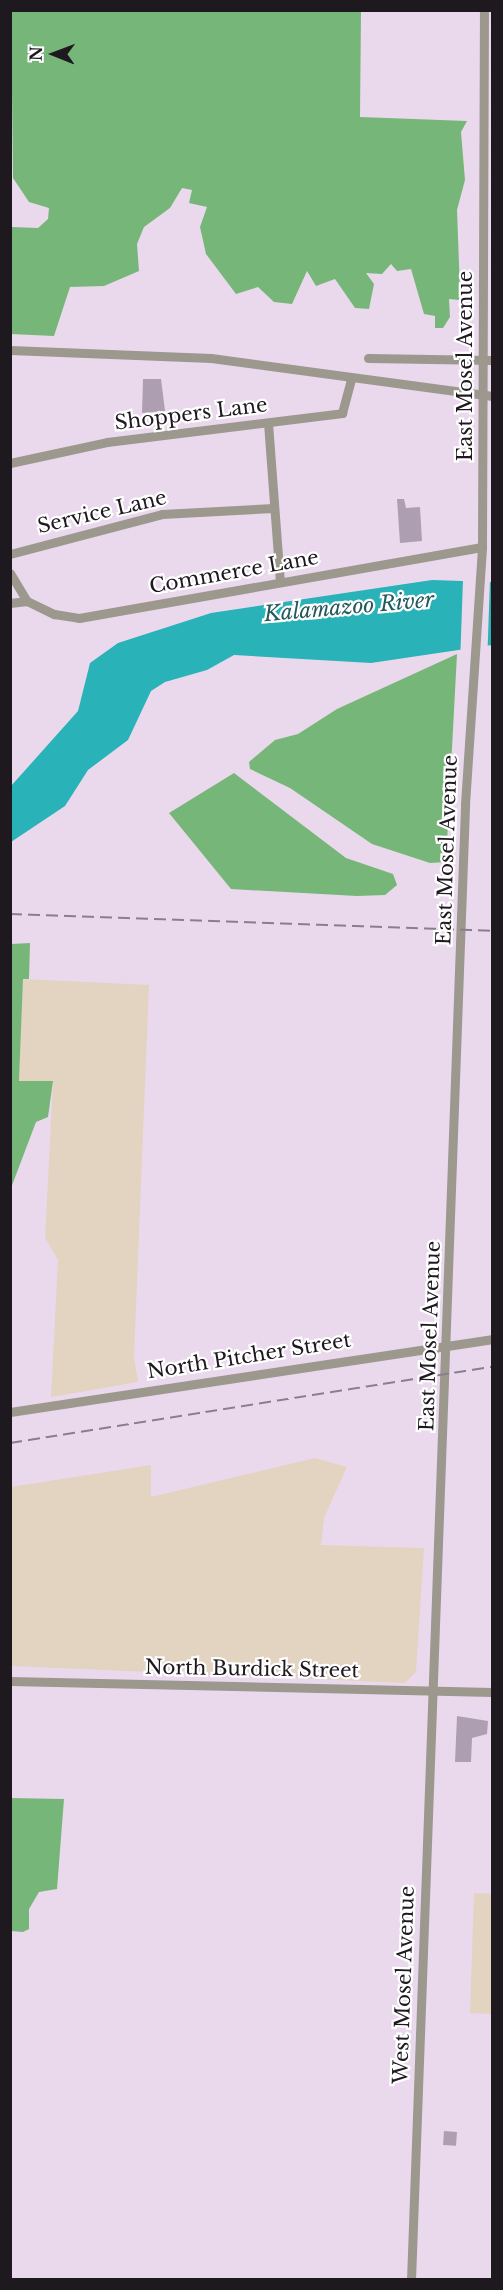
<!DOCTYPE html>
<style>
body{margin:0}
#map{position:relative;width:503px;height:2290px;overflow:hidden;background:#ead9ed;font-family:"Libre Baskerville",serif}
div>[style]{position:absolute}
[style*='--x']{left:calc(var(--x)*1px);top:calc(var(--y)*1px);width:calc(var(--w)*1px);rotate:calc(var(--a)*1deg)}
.industrial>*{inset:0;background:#e3d3c1}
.forest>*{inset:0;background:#77b679}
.water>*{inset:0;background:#29b2b8}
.pier>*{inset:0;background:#ead9ed;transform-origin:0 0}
.building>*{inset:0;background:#ae9eb1;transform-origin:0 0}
.minor>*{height:9px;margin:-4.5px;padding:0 4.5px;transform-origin:4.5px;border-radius:4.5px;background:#9c988e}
.rail>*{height:2px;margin-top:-1px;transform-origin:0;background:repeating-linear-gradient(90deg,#8a7e8c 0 12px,transparent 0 18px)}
span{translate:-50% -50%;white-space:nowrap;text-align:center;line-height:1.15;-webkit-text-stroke:4.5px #fff;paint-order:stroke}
.street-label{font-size:20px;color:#1e181f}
.water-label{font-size:21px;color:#255a5d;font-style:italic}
.frame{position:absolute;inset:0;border:12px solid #1e181f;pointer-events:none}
.north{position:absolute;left:24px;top:24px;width:60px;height:60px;-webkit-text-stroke:4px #fff;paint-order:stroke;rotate:271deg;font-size:16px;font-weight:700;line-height:24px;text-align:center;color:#1e181f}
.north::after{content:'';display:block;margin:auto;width:21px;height:27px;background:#1e181f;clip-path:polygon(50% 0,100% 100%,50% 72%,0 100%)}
</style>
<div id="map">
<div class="industrial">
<div style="clip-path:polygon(23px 979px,149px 985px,134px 1357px,138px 1382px,51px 1397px,58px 1260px,45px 1238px,53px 1082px,19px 1081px)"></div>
<div style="clip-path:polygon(315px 1458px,347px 1467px,324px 1518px,321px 1545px,424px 1548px,416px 1672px,405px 1683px,11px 1666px,11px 1487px,151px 1465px,151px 1497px)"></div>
<div style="clip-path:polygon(474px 1893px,492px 1894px,492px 2014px,470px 2013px)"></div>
</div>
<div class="forest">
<div style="clip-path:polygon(11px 10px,361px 11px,360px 117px,467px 121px,461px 132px,465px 180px,457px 210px,460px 291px,459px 300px,449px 299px,450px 317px,443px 328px,435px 328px,435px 316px,424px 314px,411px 269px,397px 271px,391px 264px,382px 274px,366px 273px,374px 284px,369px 309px,355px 308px,335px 279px,316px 286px,307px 271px,292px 304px,274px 302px,258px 287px,236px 294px,206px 254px,200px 227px,207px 207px,189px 203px,192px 190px,182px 188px,170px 208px,144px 227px,137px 244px,139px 271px,104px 286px,70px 287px,54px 336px,11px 334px,11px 227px,38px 228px,48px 219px,49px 208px,29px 202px,13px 178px)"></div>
<div style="clip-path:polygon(457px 654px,446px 862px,430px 863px,372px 844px,290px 788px,250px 769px,249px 762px,275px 740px,298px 734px,337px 709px)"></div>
<div style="clip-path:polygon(234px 773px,346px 858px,393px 874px,397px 885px,385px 895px,357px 896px,231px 889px,169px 813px)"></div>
<div style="clip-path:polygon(30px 943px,29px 979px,23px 979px,19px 1081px,53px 1081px,48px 1117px,36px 1122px,11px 1188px,11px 944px)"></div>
<div style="clip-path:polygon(10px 1798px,64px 1799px,57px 1889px,39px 1892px,29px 1909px,29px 1929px,23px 1932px,11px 1931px)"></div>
</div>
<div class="water">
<div style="clip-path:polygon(432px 580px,492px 582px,492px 645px,371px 663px,234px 655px,207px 670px,165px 682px,151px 691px,128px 740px,88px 770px,65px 806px,11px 842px,11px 786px,78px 711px,90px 663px,118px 643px,211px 613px)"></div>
</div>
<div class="pier">
<div style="left:463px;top:579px;width:27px;height:73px;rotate:2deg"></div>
</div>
<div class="building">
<div style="clip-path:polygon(143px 379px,161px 379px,165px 411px,142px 413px)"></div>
<div style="clip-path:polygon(397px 499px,404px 499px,406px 508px,420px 507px,422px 541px,400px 543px)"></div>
<div style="clip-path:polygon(457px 1716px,488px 1721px,487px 1734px,472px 1738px,471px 1762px,455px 1762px)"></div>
<div style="left:444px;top:2131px;width:13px;height:14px;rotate:4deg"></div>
</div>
<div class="minor">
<div style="--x:10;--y:350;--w:201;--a:2.3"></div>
<div style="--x:211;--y:358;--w:284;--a:7.7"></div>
<div style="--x:368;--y:358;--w:124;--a:0.9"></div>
<div style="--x:268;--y:423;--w:158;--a:85.7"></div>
<div style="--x:10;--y:463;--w:99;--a:-12.2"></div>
<div style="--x:107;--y:442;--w:237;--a:-7"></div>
<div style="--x:342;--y:413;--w:35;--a:-75"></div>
<div style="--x:10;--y:554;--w:157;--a:-14.7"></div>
<div style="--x:162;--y:514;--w:112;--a:-3.1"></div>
<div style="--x:10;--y:573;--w:33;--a:59"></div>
<div style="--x:27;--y:601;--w:30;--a:26"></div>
<div style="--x:54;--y:614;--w:25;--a:9"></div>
<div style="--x:79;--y:618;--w:409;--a:-10"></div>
<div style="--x:10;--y:603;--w:17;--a:-7"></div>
<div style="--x:10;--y:1412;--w:487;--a:-8.6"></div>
<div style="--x:10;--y:1681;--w:482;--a:1.3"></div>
<div style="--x:411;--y:2280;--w:1477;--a:-87.9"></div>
<div style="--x:465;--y:804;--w:258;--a:-86.2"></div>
<div style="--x:482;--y:547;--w:537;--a:-89.79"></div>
</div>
<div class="rail">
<div style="--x:10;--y:914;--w:482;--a:2"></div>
<div style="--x:10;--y:1443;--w:488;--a:-9"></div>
</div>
<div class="street-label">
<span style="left:465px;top:366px;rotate:-90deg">East Mosel Avenue</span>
<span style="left:191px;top:414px;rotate:-7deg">Shoppers Lane</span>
<span style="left:102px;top:512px;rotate:-13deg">Service Lane</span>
<span style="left:234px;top:572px;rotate:-10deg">Commerce Lane</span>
<span style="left:447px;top:850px;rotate:-88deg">East Mosel Avenue</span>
<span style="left:430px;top:1336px;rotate:-88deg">East Mosel Avenue</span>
<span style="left:249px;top:1356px;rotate:-9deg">North Pitcher Street</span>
<span style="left:252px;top:1669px;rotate:1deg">North Burdick Street</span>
<span style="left:404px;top:1985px;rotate:-88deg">West Mosel Avenue</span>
</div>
<div class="water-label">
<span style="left:349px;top:607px;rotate:-5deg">Kalamazoo River</span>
</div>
<div class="frame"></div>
<div class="north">N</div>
</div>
